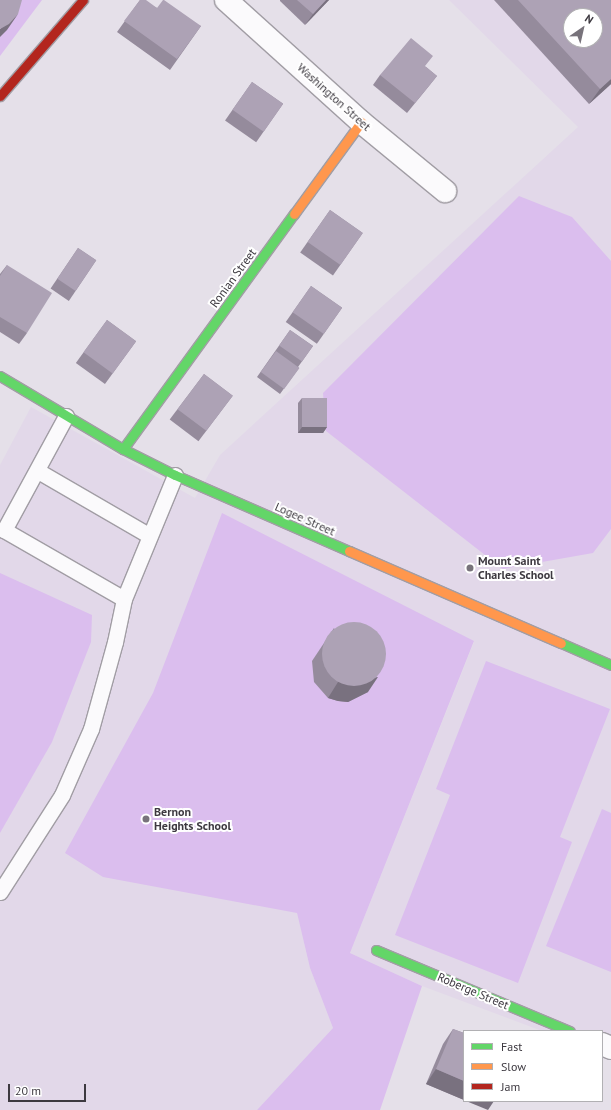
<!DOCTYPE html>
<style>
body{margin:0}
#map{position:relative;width:611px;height:1110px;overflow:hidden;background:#e5e0e9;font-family:"PT Sans",sans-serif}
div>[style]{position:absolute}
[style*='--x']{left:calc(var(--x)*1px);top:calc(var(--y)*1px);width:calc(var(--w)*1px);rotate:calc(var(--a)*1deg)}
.built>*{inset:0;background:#e2d8e9}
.green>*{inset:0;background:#dbbeee}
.roads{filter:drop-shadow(1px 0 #a19da4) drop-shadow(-1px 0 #a19da4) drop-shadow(0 1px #a19da4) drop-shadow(0 -1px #a19da4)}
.lane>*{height:15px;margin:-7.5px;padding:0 7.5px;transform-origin:7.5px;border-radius:7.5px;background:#fbfafc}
.street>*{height:22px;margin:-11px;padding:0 11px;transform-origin:11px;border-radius:11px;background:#fbfafc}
.fast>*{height:9px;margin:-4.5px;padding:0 4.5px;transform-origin:4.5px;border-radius:4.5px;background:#63d668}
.slow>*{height:9px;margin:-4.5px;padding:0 4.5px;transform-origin:4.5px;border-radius:4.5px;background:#ff974d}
.jam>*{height:9px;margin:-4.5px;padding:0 4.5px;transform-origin:4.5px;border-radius:4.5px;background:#b3261e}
.wall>*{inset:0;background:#958b9c;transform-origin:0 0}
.shaded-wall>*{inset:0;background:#79717f}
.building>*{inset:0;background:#ada2b5;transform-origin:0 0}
.round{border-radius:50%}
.dots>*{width:11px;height:11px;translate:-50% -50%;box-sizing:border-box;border:2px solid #fff;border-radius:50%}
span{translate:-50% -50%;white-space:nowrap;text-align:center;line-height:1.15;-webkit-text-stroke:4px #fff;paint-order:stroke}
.street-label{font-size:12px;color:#3d3940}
.poi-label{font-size:12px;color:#3d3940;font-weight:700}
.left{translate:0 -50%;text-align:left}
.legend{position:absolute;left:463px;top:1030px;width:140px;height:72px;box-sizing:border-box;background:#fff;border:1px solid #b1b0b3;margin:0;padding:5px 7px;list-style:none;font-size:12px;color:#3d3940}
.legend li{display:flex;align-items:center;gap:8px;height:20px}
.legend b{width:20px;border:1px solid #b1b0b3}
.north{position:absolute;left:563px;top:8px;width:40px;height:40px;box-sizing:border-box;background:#fff;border:1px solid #b1b0b3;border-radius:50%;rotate:34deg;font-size:11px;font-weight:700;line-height:16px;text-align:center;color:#3d3940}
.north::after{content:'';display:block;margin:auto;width:14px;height:18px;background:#78737b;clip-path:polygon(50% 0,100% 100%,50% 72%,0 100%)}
.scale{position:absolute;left:8px;top:1084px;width:78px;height:18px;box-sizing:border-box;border:2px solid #3d3940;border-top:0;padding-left:5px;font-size:12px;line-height:14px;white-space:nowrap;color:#3d3940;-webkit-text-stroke:3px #fff;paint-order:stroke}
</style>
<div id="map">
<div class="built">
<div style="clip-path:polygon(evenodd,449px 0,611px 0,611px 1057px,602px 1053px,602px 1031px,542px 1031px,422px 986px,350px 953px,474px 642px,435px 623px,297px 913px,310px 968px,333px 1028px,257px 1110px,0 1110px,0 465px,31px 407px,195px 498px,220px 455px,578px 127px,449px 0,571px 16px,595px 16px,595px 40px,571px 40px,571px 16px)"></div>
</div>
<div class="green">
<div style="clip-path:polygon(0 0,42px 0,0 56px)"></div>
<div style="clip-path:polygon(519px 196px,572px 217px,611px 261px,611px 529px,593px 553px,503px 569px,326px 431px,323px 393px)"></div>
<div style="clip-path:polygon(222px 513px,474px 641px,350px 953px,422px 986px,380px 1110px,257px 1110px,333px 1028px,310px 968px,297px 913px,103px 877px,65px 853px,153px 693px)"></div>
<div style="clip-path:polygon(0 573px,92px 615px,91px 642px,52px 742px,0 833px)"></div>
<div style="clip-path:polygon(486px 661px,610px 709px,560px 837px,572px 842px,518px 983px,395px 935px,450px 795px,436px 789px)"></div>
<div style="clip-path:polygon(602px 809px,611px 813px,611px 972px,546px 946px)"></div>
</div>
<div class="roads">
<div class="lane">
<div style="--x:66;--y:416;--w:130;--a:118.5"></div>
<div style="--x:4;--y:530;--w:138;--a:29.9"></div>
<div style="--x:38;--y:471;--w:129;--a:30.1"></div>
<div style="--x:0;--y:892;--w:115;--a:-57.4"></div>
<div style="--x:62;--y:795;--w:72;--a:-66.3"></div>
<div style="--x:91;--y:729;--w:90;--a:-74.6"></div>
<div style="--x:115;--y:642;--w:44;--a:-78.2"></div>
<div style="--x:124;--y:599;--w:134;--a:-67.6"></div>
</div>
<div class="street">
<div style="--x:226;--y:0;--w:182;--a:42.1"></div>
<div style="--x:361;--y:122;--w:109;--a:39.4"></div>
<div style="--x:602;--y:1044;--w:10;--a:24"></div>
</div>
<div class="fast">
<div style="--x:0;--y:376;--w:143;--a:30.7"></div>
<div style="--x:123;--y:449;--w:58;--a:26.6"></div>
<div style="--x:175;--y:475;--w:190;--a:23.6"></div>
<div style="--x:123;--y:449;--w:291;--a:-54"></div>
<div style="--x:561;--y:643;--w:55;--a:23.7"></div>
<div style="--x:376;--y:950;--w:210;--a:22.7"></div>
</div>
<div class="slow">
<div style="--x:294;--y:214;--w:114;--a:-53.9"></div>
<div style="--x:349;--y:551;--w:231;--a:23.5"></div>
</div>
<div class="jam">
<div style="--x:0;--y:96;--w:127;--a:-49.2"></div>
</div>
</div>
<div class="wall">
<div style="clip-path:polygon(140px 0,157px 8px,201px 26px,170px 70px,117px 32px)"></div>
<div style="clip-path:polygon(280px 0,329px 0,305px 25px,280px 1px)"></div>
<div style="clip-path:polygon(494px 0,611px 0,611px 84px,589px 104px)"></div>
<div style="clip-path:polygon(426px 67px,437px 76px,429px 86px,407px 113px,373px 85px,380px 75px)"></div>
<div style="left:252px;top:82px;width:38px;height:47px;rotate:35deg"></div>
<div style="left:330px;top:210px;width:40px;height:52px;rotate:35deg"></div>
<div style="left:78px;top:248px;width:22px;height:49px;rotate:34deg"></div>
<div style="clip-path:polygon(7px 265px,27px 333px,19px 344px,0 332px,0 274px)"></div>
<div style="left:311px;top:286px;width:38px;height:44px;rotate:35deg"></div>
<div style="left:107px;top:320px;width:36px;height:53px;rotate:36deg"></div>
<div style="clip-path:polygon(290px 330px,313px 346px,298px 367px,299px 368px,280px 394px,257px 377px)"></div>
<div style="left:204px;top:374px;width:36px;height:57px;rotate:37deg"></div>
<div style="clip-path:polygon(302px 398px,327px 427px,323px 433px,298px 433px,298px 403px)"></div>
<div style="clip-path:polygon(334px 628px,368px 692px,348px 702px,338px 701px,328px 698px,314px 682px,312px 661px)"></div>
<div style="clip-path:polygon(453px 1029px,464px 1033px,464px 1100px,426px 1084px,443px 1044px)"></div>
</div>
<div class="shaded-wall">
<div style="clip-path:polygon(326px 0,329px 0,305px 25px,313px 14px)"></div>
<div style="clip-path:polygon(18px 14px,7px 30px,0 37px,0 29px)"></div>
<div style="clip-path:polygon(611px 79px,611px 84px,589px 104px,600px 89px)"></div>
<div style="clip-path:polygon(302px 427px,327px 427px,323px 433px,298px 433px)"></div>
<div style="clip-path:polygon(378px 677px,368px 692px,348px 702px,338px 701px,328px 698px,338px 682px)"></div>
<div style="clip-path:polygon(436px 1069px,464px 1081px,464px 1100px,426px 1084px)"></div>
<div style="clip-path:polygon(466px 1101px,494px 1101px,488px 1110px)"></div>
</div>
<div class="building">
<div style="clip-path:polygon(0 0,22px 0,18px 14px,9px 24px,0 29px)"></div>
<div style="clip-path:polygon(140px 0,146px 0,157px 8px,163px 0,164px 0,201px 26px,177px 59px,124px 21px)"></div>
<div style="clip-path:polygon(297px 0,326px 0,313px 14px)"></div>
<div style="clip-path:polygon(evenodd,518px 0,611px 0,611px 79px,600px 89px,518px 0,571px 16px,595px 16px,595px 40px,571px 40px,571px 16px)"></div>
<div style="clip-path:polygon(411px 38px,433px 56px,425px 66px,437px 76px,415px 103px,380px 75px)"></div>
<div style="left:252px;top:82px;width:38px;height:34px;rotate:35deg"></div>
<div style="left:330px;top:210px;width:40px;height:39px;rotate:35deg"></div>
<div style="left:78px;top:248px;width:22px;height:37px;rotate:34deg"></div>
<div style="clip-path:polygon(7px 265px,52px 293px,27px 333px,0 317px,0 276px)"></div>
<div style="left:311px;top:286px;width:38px;height:32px;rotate:35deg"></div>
<div style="left:107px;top:320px;width:36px;height:40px;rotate:36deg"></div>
<div style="left:290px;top:330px;width:28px;height:19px;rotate:35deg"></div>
<div style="left:276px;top:351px;width:29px;height:26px;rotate:36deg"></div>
<div style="left:204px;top:374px;width:36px;height:44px;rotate:37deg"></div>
<div style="left:302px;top:398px;width:25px;height:29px"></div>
<div class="round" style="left:322px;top:622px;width:64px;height:64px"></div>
<div style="clip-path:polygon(453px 1029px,464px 1033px,464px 1081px,436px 1069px)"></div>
</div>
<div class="dots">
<div style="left:470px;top:568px;background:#78737b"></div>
<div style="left:146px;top:819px;background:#78737b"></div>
</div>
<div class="street-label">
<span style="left:334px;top:97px;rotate:42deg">Washington Street</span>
<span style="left:233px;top:278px;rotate:-54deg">Ronian Street</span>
<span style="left:305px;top:519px;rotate:24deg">Logee Street</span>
<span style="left:473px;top:991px;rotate:23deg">Roberge Street</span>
</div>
<div class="poi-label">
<span class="left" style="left:478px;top:568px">Mount Saint<br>Charles School</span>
<span class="left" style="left:154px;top:819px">Bernon<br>Heights School</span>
</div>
<ul class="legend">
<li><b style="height:5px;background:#63d668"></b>Fast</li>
<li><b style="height:5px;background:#ff974d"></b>Slow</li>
<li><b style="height:5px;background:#b3261e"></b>Jam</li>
</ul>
<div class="north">N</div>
<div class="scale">20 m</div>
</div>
